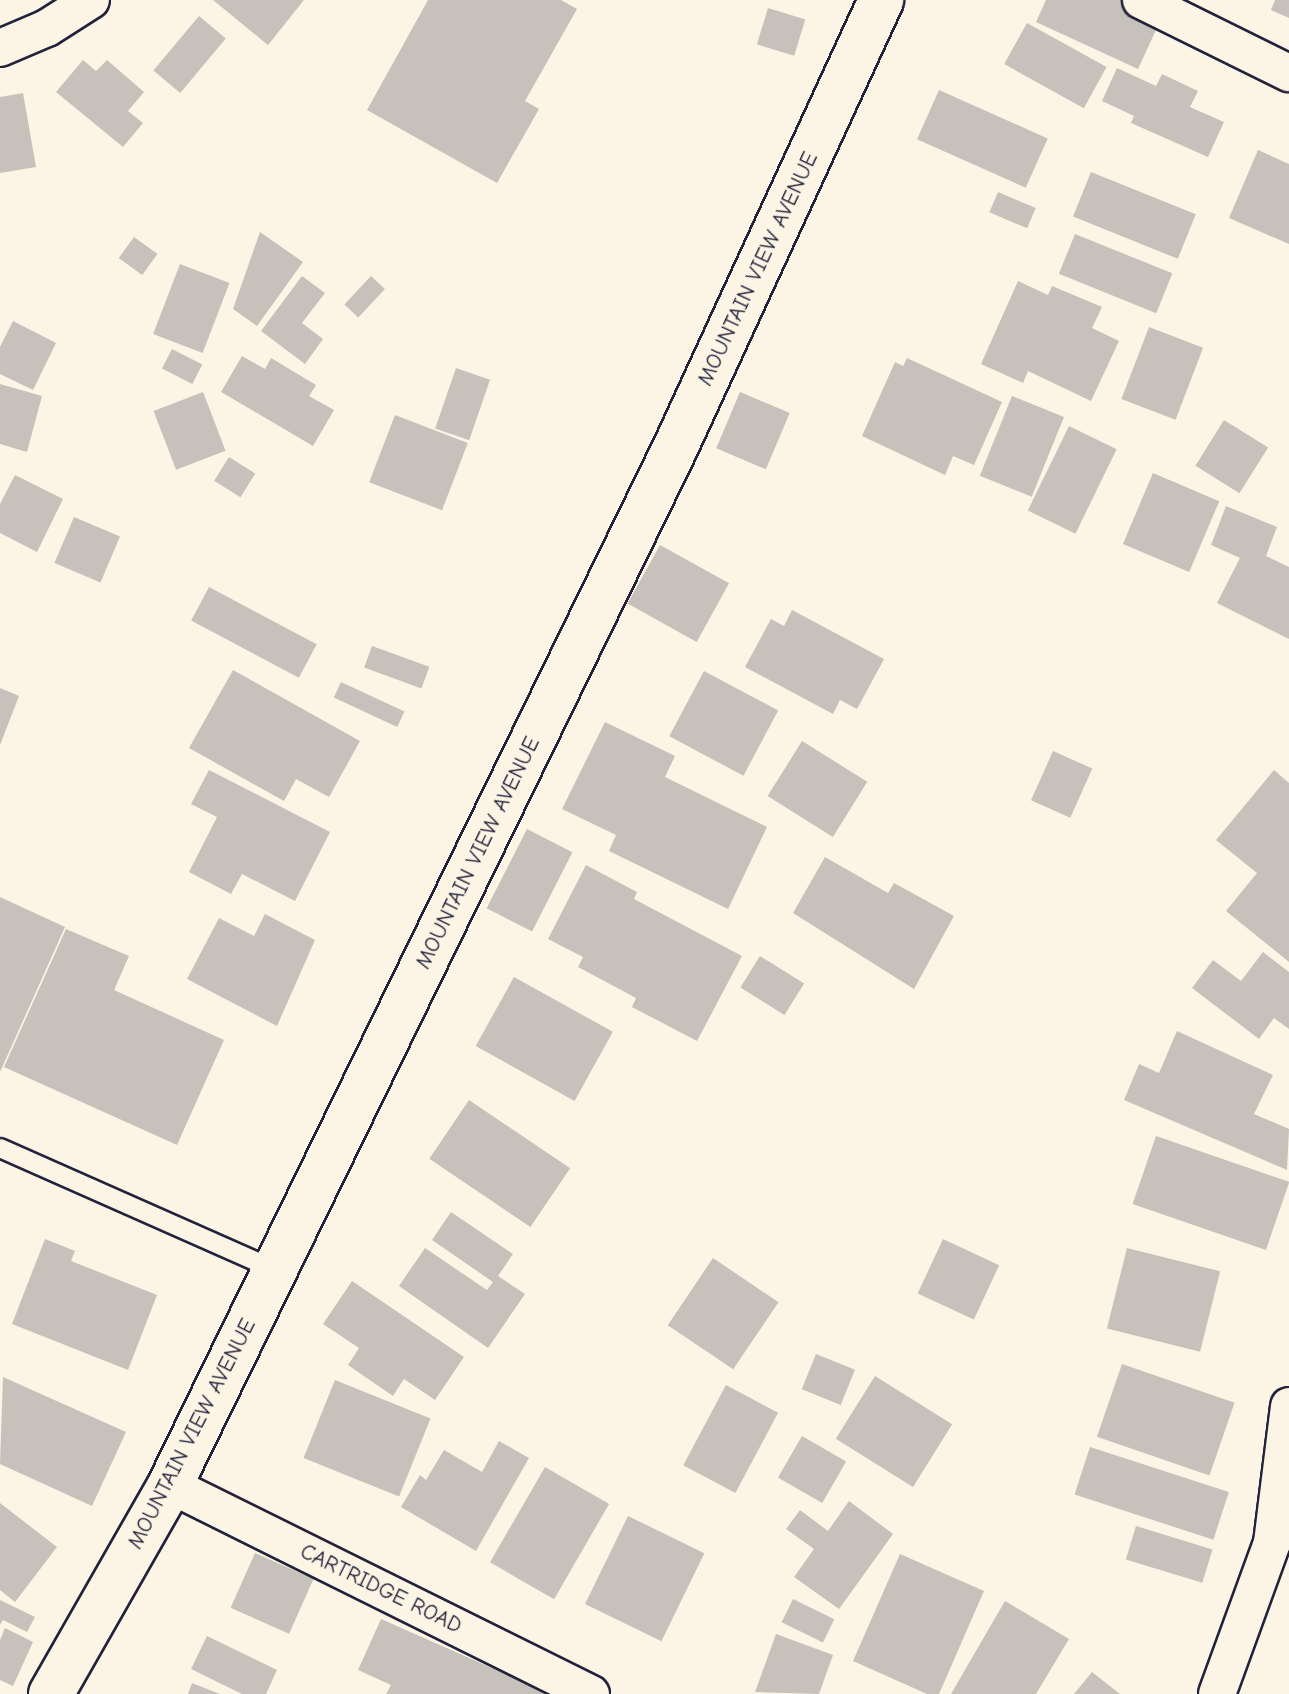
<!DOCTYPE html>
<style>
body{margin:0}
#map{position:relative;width:1289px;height:1694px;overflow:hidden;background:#fcf5e5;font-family:"Comic Neue",sans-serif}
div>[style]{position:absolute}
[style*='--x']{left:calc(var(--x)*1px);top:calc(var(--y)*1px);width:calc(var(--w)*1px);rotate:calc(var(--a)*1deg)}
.building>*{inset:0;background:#c6c1bb;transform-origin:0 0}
.roads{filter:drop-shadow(2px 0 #22223b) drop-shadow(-2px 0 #22223b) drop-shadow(0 2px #22223b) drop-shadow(0 -2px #22223b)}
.lane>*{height:18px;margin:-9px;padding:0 9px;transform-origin:9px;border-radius:9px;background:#fcf5e5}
.street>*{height:36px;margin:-18px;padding:0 18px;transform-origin:18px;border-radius:18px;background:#fcf5e5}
.secondary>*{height:44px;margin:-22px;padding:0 22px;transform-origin:22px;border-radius:22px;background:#fcf5e5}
span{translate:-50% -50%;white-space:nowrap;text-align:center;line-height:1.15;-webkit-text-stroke:8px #fcf5e5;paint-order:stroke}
.street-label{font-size:22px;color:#22223b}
</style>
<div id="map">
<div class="building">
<div style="clip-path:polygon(213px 0,304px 0,268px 45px)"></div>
<div style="clip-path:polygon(428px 0,561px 0,577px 9px,525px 101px,539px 109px,497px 183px,367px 110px)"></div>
<div style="clip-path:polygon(1046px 0,1155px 0,1167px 6px,1138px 69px,1036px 22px)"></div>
<div style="clip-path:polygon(1275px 0,1289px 0,1289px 18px,1271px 10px)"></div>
<div style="left:768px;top:8px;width:39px;height:38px;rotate:17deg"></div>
<div style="left:199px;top:16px;width:35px;height:71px;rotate:40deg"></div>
<div style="left:1027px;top:23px;width:91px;height:47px;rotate:29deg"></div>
<div style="clip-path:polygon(83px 60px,96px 71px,107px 60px,144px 92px,128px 111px,143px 123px,123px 147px,56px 92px)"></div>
<div style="clip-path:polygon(1117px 68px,1156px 86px,1162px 74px,1198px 91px,1190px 107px,1224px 122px,1208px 157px,1131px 123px,1134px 116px,1102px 101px)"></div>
<div style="left:939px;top:90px;width:119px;height:54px;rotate:24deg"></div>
<div style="clip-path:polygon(23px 93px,36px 167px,0 173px,0 97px)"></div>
<div style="clip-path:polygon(1258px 150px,1289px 164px,1289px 244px,1229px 218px)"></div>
<div style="left:1091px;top:172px;width:113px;height:48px;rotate:22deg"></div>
<div style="left:998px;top:192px;width:41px;height:22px;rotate:23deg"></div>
<div style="clip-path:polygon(260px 232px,303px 262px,257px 326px,233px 309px)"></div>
<div style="left:1075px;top:234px;width:105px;height:43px;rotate:22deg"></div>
<div style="left:134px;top:237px;width:29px;height:26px;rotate:36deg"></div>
<div style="left:180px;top:264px;width:53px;height:75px;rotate:21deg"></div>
<div style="clip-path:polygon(302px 276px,325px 293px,302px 323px,323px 339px,305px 364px,261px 331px)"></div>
<div style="left:371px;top:276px;width:19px;height:39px;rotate:43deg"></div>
<div style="clip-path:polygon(1018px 281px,1048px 295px,1052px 286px,1102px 307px,1092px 328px,1119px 341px,1091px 401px,1028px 371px,1023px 383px,981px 364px)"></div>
<div style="clip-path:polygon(13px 321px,56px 343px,33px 390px,0 374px,0 347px)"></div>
<div style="left:1149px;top:327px;width:58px;height:77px;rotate:21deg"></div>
<div style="left:172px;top:349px;width:34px;height:22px;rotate:27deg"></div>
<div style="clip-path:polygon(242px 356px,265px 369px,271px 358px,316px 385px,309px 396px,334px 410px,313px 446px,221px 392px)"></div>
<div style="clip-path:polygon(907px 358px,1002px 402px,974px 465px,953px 456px,945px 475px,862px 436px,895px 362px,903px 366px)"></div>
<div style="left:456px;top:368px;width:36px;height:64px;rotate:19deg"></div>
<div style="clip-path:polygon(0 384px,42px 396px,27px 452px,0 444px)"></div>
<div style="left:203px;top:392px;width:63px;height:53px;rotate:69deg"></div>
<div style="left:740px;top:392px;width:54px;height:61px;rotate:23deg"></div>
<div style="left:1012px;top:396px;width:56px;height:86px;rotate:22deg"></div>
<div style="left:395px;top:415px;width:78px;height:72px;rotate:21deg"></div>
<div style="left:1224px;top:420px;width:52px;height:54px;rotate:32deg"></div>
<div style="left:1069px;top:426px;width:53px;height:94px;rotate:26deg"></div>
<div style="left:229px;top:457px;width:31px;height:28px;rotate:32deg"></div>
<div style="left:1153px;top:473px;width:72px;height:77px;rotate:23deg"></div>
<div style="clip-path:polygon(15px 475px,63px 499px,37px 552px,0 533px,0 504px)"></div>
<div style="clip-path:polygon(1226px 506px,1277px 527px,1266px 556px,1289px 567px,1289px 639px,1217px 603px,1240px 558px,1211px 545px)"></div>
<div style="left:74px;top:517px;width:50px;height:50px;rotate:23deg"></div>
<div style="left:660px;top:545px;width:79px;height:67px;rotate:29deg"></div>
<div style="left:209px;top:587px;width:122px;height:38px;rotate:28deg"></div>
<div style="clip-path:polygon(792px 610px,884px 659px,857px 709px,840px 700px,833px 714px,745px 667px,771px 619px,784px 626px)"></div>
<div style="left:372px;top:646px;width:61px;height:23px;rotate:20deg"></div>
<div style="clip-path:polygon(233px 670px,360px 741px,329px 797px,296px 779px,284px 801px,189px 748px)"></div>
<div style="left:704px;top:671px;width:84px;height:74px;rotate:28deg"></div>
<div style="left:341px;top:682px;width:70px;height:17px;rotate:25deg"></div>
<div style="clip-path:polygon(0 688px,19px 696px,0 745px)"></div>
<div style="clip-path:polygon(605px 722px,675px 756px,665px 777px,767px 827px,728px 909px,609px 851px,616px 835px,562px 809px)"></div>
<div style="left:802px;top:741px;width:77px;height:65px;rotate:32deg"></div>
<div style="left:1053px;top:751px;width:43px;height:54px;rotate:24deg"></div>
<div style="clip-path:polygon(209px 770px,330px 832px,295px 901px,242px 874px,231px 894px,189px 872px,217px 817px,191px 804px)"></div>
<div style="clip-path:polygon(1274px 770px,1289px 783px,1289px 962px,1226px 911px,1257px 873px,1216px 840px)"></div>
<div style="left:527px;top:829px;width:51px;height:89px;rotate:27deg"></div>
<div style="clip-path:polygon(825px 857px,888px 893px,894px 883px,954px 916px,914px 989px,793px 913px)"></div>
<div style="clip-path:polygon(586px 865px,637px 892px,634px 899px,742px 956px,697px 1041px,632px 1007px,636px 998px,578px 967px,583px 957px,548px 939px)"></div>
<div style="clip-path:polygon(0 897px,65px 927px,0 1072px)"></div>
<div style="clip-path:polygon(265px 914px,315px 940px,277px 1026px,187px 979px,219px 918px,254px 936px)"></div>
<div style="clip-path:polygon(66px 929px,129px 956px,114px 990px,224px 1040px,177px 1145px,4px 1067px)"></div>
<div style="clip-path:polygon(1263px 952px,1289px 972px,1289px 1029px,1274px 1018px,1259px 1039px,1192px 988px,1213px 960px,1241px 981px)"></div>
<div style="left:760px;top:956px;width:52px;height:37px;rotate:32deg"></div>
<div style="left:514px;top:977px;width:113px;height:79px;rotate:29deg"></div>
<div style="clip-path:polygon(1177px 1031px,1273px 1075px,1254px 1114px,1289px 1129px,1287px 1170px,1124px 1100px,1139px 1064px,1159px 1073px)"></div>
<div style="left:469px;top:1100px;width:122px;height:71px;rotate:34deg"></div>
<div style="left:1156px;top:1136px;width:141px;height:72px;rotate:19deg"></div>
<div style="clip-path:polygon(451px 1212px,513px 1254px,498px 1276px,525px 1294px,488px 1348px,399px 1286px,425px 1248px,487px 1290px,493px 1282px,432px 1240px)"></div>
<div style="clip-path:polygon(45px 1239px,75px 1251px,71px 1261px,157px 1295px,128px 1370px,12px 1324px)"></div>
<div style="left:943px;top:1239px;width:62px;height:60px;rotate:25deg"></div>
<div style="left:1127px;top:1248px;width:96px;height:83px;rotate:14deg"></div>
<div style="left:713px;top:1258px;width:79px;height:81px;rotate:34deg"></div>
<div style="clip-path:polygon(352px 1281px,464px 1357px,435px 1400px,404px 1379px,393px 1396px,348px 1365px,359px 1348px,323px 1324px)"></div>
<div style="left:816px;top:1354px;width:42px;height:38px;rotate:22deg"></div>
<div style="left:1122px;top:1364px;width:119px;height:77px;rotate:19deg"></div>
<div style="left:875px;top:1376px;width:91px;height:74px;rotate:32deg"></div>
<div style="clip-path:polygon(3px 1377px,126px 1432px,92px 1506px,0 1464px)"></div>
<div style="left:335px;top:1380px;width:103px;height:84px;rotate:22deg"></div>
<div style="left:726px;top:1385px;width:59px;height:91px;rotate:28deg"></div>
<div style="left:802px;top:1436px;width:51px;height:48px;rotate:30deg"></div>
<div style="clip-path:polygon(499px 1441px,529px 1458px,476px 1551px,401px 1507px,420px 1475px,426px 1480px,444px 1450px,482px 1472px)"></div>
<div style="left:1090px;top:1447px;width:146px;height:50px;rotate:18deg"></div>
<div style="left:545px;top:1467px;width:74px;height:110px;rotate:30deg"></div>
<div style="clip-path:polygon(849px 1501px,893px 1534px,839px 1609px,794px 1577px,814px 1549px,786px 1529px,800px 1510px,828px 1531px)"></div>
<div style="clip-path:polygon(0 1503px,57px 1547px,15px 1602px,0 1590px)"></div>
<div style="left:628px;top:1516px;width:85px;height:98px;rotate:26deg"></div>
<div style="left:1136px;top:1526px;width:80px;height:35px;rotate:17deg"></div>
<div style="left:255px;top:1553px;width:64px;height:60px;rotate:24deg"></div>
<div style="clip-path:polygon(900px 1554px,984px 1591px,939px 1694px,927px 1694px,853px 1661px)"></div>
<div style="left:793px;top:1599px;width:46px;height:26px;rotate:26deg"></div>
<div style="clip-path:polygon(0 1600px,35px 1617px,27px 1632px,3px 1620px,0 1625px)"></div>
<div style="clip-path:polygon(1005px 1601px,1069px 1639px,1036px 1694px,951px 1694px)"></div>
<div style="clip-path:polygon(381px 1619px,544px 1691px,543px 1694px,386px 1694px,391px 1685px,358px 1670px)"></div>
<div style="clip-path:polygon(5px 1628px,33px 1642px,13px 1686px,0 1680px,0 1640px)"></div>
<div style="clip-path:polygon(776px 1634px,833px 1655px,819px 1694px,755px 1692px)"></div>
<div style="clip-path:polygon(207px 1636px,277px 1670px,266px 1694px,242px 1694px,191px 1669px)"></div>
<div style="clip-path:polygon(1092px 1672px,1120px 1694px,1074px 1694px)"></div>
<div style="clip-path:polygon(192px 1683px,220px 1694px,188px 1694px)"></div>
</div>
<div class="roads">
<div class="lane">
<div style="--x:0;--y:1148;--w:301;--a:23.9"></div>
</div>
<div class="street">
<div style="--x:1141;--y:0;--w:165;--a:26.3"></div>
<div style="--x:0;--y:48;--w:51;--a:-23.1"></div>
<div style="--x:47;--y:28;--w:52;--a:-32.5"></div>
<div style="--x:170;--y:1485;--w:470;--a:26.4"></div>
<div style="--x:1217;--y:1694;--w:161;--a:-70"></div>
<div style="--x:1272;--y:1543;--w:138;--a:-82.9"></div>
</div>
<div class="secondary">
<div style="--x:51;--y:1694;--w:241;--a:-60.3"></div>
<div style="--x:170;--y:1485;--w:1158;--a:-64.03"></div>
<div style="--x:677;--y:444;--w:489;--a:-65.3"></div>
</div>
</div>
<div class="street-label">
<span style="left:758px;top:269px;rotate:-65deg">MOUNTAIN VIEW AVENUE</span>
<span style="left:478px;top:853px;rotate:-64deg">MOUNTAIN VIEW AVENUE</span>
<span style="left:192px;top:1434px;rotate:-63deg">MOUNTAIN VIEW AVENUE</span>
<span style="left:381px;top:1589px;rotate:26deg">CARTRIDGE ROAD</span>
</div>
</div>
